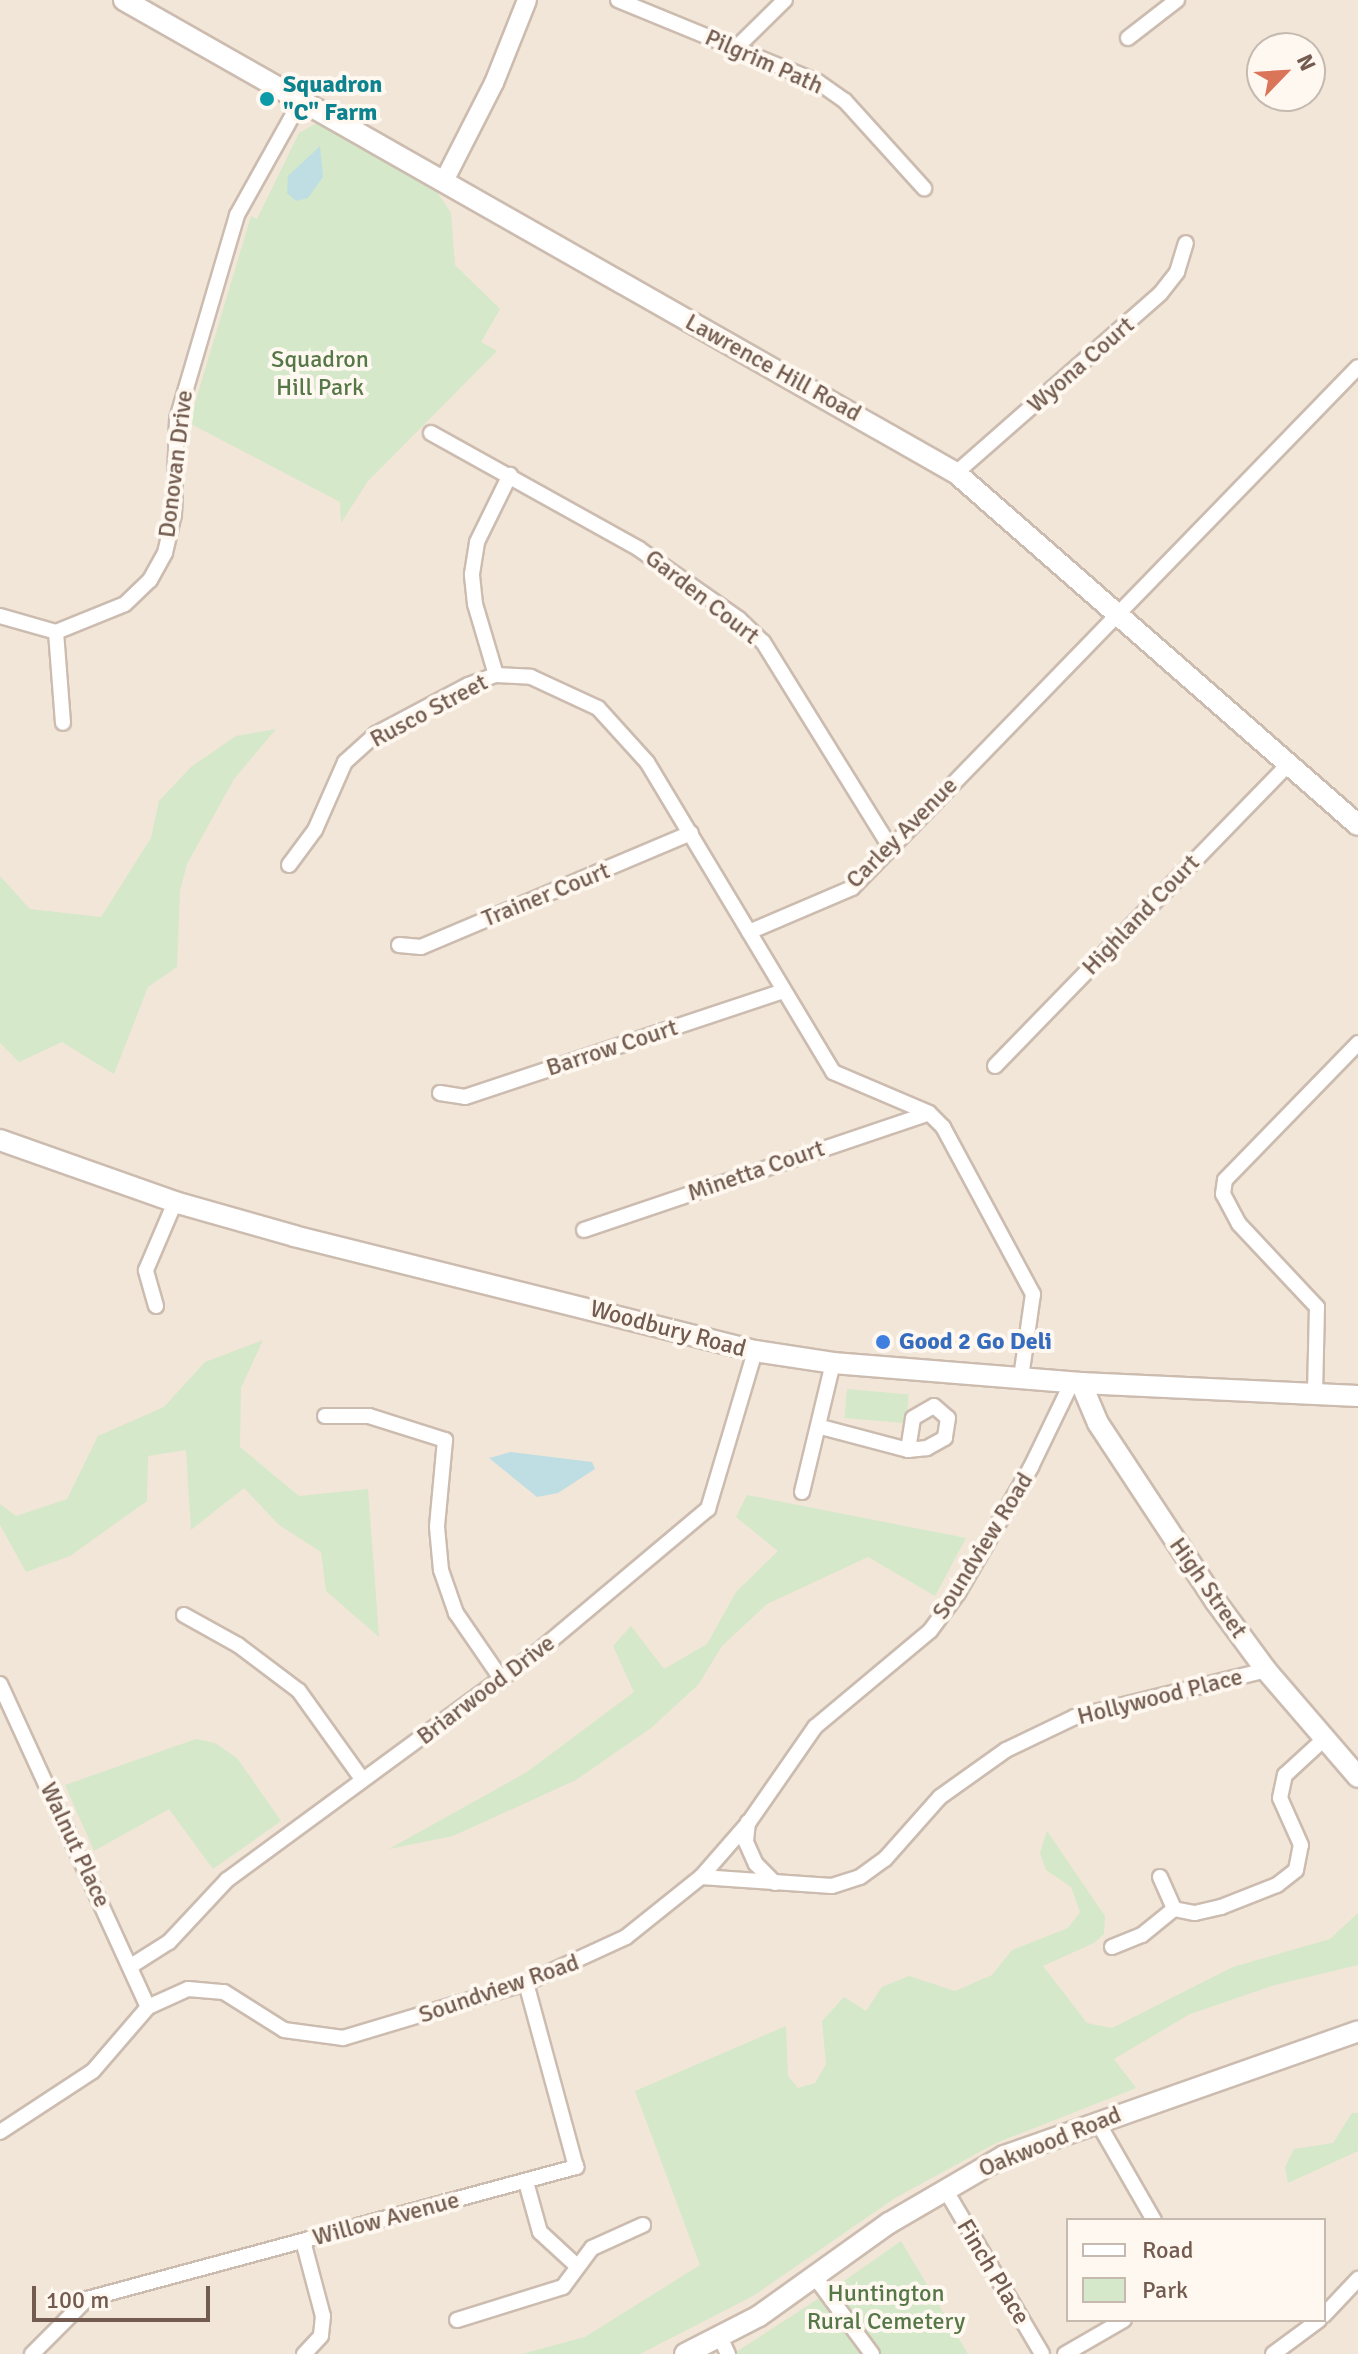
<!DOCTYPE html>
<style>
body{margin:0}
#map{position:relative;width:1358px;height:2354px;overflow:hidden;background:#fbf4e9;font-family:Signika,sans-serif}
div>[style]{position:absolute}
[style*='--x']{left:calc(var(--x)*1px);top:calc(var(--y)*1px);width:calc(var(--w)*1px);rotate:calc(var(--a)*1deg)}
.residential>*{inset:0;background:#f2e6d8}
.green>*{inset:0;background:#d5e8c9;transform-origin:0 0}
.water>*{inset:0;background:#bfdee3}
.roads{filter:drop-shadow(2px 0 #ccbcb0) drop-shadow(-2px 0 #ccbcb0) drop-shadow(0 2px #ccbcb0) drop-shadow(0 -2px #ccbcb0)}
.minor>*{height:14px;margin:-7px;padding:0 7px;transform-origin:7px;border-radius:7px;background:#fff}
.tertiary>*{height:18px;margin:-9px;padding:0 9px;transform-origin:9px;border-radius:9px;background:#fff}
.secondary>*{height:20px;margin:-10px;padding:0 10px;transform-origin:10px;border-radius:10px;background:#fff}
.dots>*{width:22px;height:22px;translate:-50% -50%;box-sizing:border-box;border:4px solid #fef8f0;border-radius:50%}
span{translate:-50% -50%;white-space:nowrap;text-align:center;line-height:1.15;-webkit-text-stroke:8px #fef8f0;paint-order:stroke}
.street-label{font-size:24px;color:#735c4f}
.culture-label{font-size:24px;color:#0d838f;font-weight:700}
.left{translate:0 -50%;text-align:left}
.park-label{font-size:24px;color:#567848}
.shop-label{font-size:24px;color:#366cbe;font-weight:700}
.legend{position:absolute;left:1066px;top:2218px;width:260px;height:104px;box-sizing:border-box;background:#fef8f0;border:2px solid #c6bab0;margin:0;padding:10px 14px;list-style:none;font-size:24px;color:#735c4f}
.legend li{display:flex;align-items:center;gap:16px;height:40px}
.legend b{width:40px;border:2px solid #c6bab0}
.north{position:absolute;left:1246px;top:32px;width:80px;height:80px;box-sizing:border-box;background:#fef8f0;border:2px solid #c6bab0;border-radius:50%;rotate:65deg;font-size:22px;font-weight:700;line-height:32px;text-align:center;color:#735c4f}
.north::after{content:'';display:block;margin:auto;width:28px;height:36px;background:#da755a;clip-path:polygon(50% 0,100% 100%,50% 72%,0 100%)}
.scale{position:absolute;left:32px;top:2286px;width:178px;height:36px;box-sizing:border-box;border:4px solid #735c4f;border-top:0;padding-left:10px;font-size:24px;line-height:28px;white-space:nowrap;color:#735c4f;-webkit-text-stroke:6px #fef8f0;paint-order:stroke}
</style>
<div id="map">
<div class="residential">
<div style="clip-path:polygon(evenodd,0 0,1358px 0,1358px 2354px,0 2354px,0 0,1262px 48px,1310px 48px,1310px 96px,1262px 96px,1262px 48px,0 0,1068px 2220px,1324px 2220px,1324px 2320px,1068px 2320px,1068px 2220px)"></div>
</div>
<div class="green">
<div style="clip-path:polygon(317px 123px,437px 192px,451px 213px,455px 265px,500px 309px,481px 342px,497px 351px,368px 481px,341px 523px,340px 502px,189px 423px,251px 216px,257px 219px,299px 133px)"></div>
<div style="clip-path:polygon(276px 729px,234px 779px,187px 864px,180px 890px,177px 967px,148px 987px,114px 1074px,62px 1042px,19px 1062px,0 1043px,0 876px,30px 909px,101px 917px,151px 838px,159px 801px,191px 767px,236px 736px)"></div>
<div style="clip-path:polygon(263px 1340px,241px 1388px,240px 1447px,299px 1496px,368px 1489px,379px 1637px,326px 1591px,321px 1552px,279px 1525px,244px 1488px,191px 1530px,186px 1450px,148px 1456px,147px 1501px,70px 1556px,26px 1572px,0 1525px,0 1504px,16px 1516px,67px 1499px,98px 1436px,164px 1407px,205px 1362px)"></div>
<div style="left:847px;top:1389px;width:62px;height:29px;rotate:5deg"></div>
<div style="clip-path:polygon(747px 1495px,966px 1538px,935px 1596px,868px 1557px,767px 1604px,722px 1646px,698px 1685px,651px 1728px,576px 1780px,453px 1836px,389px 1849px,527px 1772px,634px 1692px,613px 1646px,631px 1626px,664px 1669px,707px 1644px,736px 1592px,778px 1551px,736px 1517px)"></div>
<div style="clip-path:polygon(196px 1739px,215px 1743px,237px 1758px,281px 1821px,213px 1869px,169px 1809px,94px 1851px,65px 1785px)"></div>
<div style="clip-path:polygon(1047px 1831px,1105px 1916px,1104px 1934px,1094px 1943px,1043px 1966px,1087px 2023px,1112px 2028px,1233px 1967px,1330px 1939px,1358px 1913px,1358px 1965px,1275px 1985px,1190px 2014px,1114px 2059px,1136px 2088px,996px 2143px,895px 2198px,753px 2296px,640px 2354px,522px 2354px,585px 2337px,700px 2265px,635px 2091px,786px 2026px,788px 2076px,798px 2088px,815px 2083px,826px 2064px,822px 2021px,844px 1997px,866px 2011px,882px 1987px,909px 1976px,955px 1991px,992px 1975px,1012px 1950px,1068px 1928px,1080px 1912px,1071px 1887px,1046px 1870px,1040px 1853px)"></div>
<div style="clip-path:polygon(1352px 2113px,1358px 2113px,1358px 2151px,1288px 2183px,1285px 2167px,1294px 2149px,1333px 2143px)"></div>
<div style="clip-path:polygon(901px 2241px,968px 2354px,733px 2354px,827px 2293px)"></div>
</div>
<div class="water">
<div style="clip-path:polygon(320px 146px,323px 177px,308px 198px,296px 201px,287px 193px,288px 176px)"></div>
<div style="clip-path:polygon(511px 1452px,592px 1462px,595px 1469px,558px 1493px,537px 1497px,489px 1458px)"></div>
</div>
<div class="roads">
<div class="minor">
<div style="--x:618;--y:0;--w:216;--a:22.3"></div>
<div style="--x:818;--y:82;--w:33;--a:35"></div>
<div style="--x:845;--y:101;--w:118;--a:47.8"></div>
<div style="--x:1128;--y:38;--w:62;--a:-37.8"></div>
<div style="--x:737;--y:47;--w:67;--a:-44.4"></div>
<div style="--x:431;--y:433;--w:238;--a:29.1"></div>
<div style="--x:639;--y:549;--w:122;--a:35"></div>
<div style="--x:739;--y:619;--w:33;--a:44"></div>
<div style="--x:763;--y:642;--w:241;--a:58.2"></div>
<div style="--x:956;--y:473;--w:271;--a:-41.3"></div>
<div style="--x:1160;--y:294;--w:28;--a:-52"></div>
<div style="--x:1177;--y:272;--w:30;--a:-73"></div>
<div style="--x:0;--y:616;--w:58;--a:15.9"></div>
<div style="--x:56;--y:632;--w:74;--a:-22.1"></div>
<div style="--x:125;--y:604;--w:35;--a:-44"></div>
<div style="--x:150;--y:580;--w:31;--a:-61"></div>
<div style="--x:165;--y:553;--w:39;--a:-77"></div>
<div style="--x:174;--y:515;--w:96;--a:-88.2"></div>
<div style="--x:177;--y:419;--w:213;--a:-73.6"></div>
<div style="--x:237;--y:215;--w:127;--a:-60.8"></div>
<div style="--x:56;--y:632;--w:91;--a:85.6"></div>
<div style="--x:496;--y:675;--w:74;--a:-106.5"></div>
<div style="--x:475;--y:604;--w:30;--a:-96"></div>
<div style="--x:472;--y:574;--w:32;--a:-81"></div>
<div style="--x:477;--y:542;--w:75;--a:-63.8"></div>
<div style="--x:289;--y:865;--w:44;--a:-53.4"></div>
<div style="--x:315;--y:830;--w:74;--a:-66.2"></div>
<div style="--x:345;--y:762;--w:42;--a:-42.1"></div>
<div style="--x:376;--y:734;--w:104;--a:-28"></div>
<div style="--x:468;--y:685;--w:30;--a:-20"></div>
<div style="--x:496;--y:675;--w:35;--a:3"></div>
<div style="--x:531;--y:677;--w:74;--a:24.8"></div>
<div style="--x:598;--y:708;--w:73;--a:47.8"></div>
<div style="--x:647;--y:762;--w:362;--a:59"></div>
<div style="--x:833;--y:1072;--w:104;--a:23.1"></div>
<div style="--x:929;--y:1113;--w:20;--a:45"></div>
<div style="--x:943;--y:1127;--w:190;--a:61.7"></div>
<div style="--x:1033;--y:1294;--w:84;--a:98.2"></div>
<div style="--x:749;--y:932;--w:112;--a:-23.1"></div>
<div style="--x:852;--y:888;--w:726;--a:-45.84"></div>
<div style="--x:399;--y:945;--w:22;--a:5"></div>
<div style="--x:421;--y:947;--w:293;--a:-22.9"></div>
<div style="--x:995;--y:1066;--w:420;--a:-45.8"></div>
<div style="--x:440;--y:1093;--w:25;--a:9"></div>
<div style="--x:465;--y:1097;--w:336;--a:-18.4"></div>
<div style="--x:584;--y:1230;--w:364;--a:-18.7"></div>
<div style="--x:156;--y:1306;--w:37;--a:-106"></div>
<div style="--x:146;--y:1270;--w:74;--a:-66.9"></div>
<div style="--x:1315;--y:1394;--w:87;--a:-88.7"></div>
<div style="--x:1317;--y:1307;--w:114;--a:-133.2"></div>
<div style="--x:1239;--y:1224;--w:34;--a:-118"></div>
<div style="--x:1223;--y:1194;--w:14;--a:-82"></div>
<div style="--x:1225;--y:1180;--w:191;--a:-45.8"></div>
<div style="--x:934;--y:1406;--w:18;--a:41"></div>
<div style="--x:948;--y:1418;--w:20;--a:99"></div>
<div style="--x:945;--y:1438;--w:21;--a:151"></div>
<div style="--x:927;--y:1448;--w:19;--a:174"></div>
<div style="--x:908;--y:1450;--w:32;--a:-81"></div>
<div style="--x:913;--y:1418;--w:24;--a:-30"></div>
<div style="--x:325;--y:1416;--w:44;--a:0"></div>
<div style="--x:369;--y:1416;--w:80;--a:17.5"></div>
<div style="--x:445;--y:1440;--w:87;--a:95.3"></div>
<div style="--x:437;--y:1527;--w:43;--a:84.7"></div>
<div style="--x:441;--y:1570;--w:46;--a:70.8"></div>
<div style="--x:456;--y:1613;--w:81;--a:55.5"></div>
<div style="--x:821;--y:1427;--w:90;--a:14.8"></div>
<div style="--x:802;--y:1492;--w:133;--a:-76.5"></div>
<div style="--x:184;--y:1615;--w:62;--a:29.1"></div>
<div style="--x:238;--y:1645;--w:76;--a:37"></div>
<div style="--x:299;--y:1691;--w:108;--a:54.4"></div>
<div style="--x:0;--y:1684;--w:355;--a:65.4"></div>
<div style="--x:748;--y:1822;--w:20;--a:96"></div>
<div style="--x:746;--y:1842;--w:24;--a:66"></div>
<div style="--x:756;--y:1864;--w:27;--a:45"></div>
<div style="--x:701;--y:1877;--w:131;--a:3.9"></div>
<div style="--x:832;--y:1886;--w:29;--a:-18"></div>
<div style="--x:860;--y:1877;--w:31;--a:-36"></div>
<div style="--x:885;--y:1859;--w:83;--a:-48.4"></div>
<div style="--x:940;--y:1797;--w:81;--a:-35.5"></div>
<div style="--x:1006;--y:1750;--w:76;--a:-25.6"></div>
<div style="--x:1075;--y:1717;--w:197;--a:-13.8"></div>
<div style="--x:1160;--y:1877;--w:35;--a:66"></div>
<div style="--x:1174;--y:1909;--w:21;--a:11"></div>
<div style="--x:1195;--y:1913;--w:27;--a:-13"></div>
<div style="--x:1221;--y:1907;--w:60;--a:-21.4"></div>
<div style="--x:1277;--y:1885;--w:24;--a:-38"></div>
<div style="--x:1296;--y:1870;--w:25;--a:-79"></div>
<div style="--x:1301;--y:1845;--w:51;--a:-114.1"></div>
<div style="--x:1280;--y:1798;--w:24;--a:-78"></div>
<div style="--x:1285;--y:1775;--w:53;--a:-42.7"></div>
<div style="--x:1112;--y:1947;--w:32;--a:-22"></div>
<div style="--x:1142;--y:1935;--w:41;--a:-39.1"></div>
<div style="--x:131;--y:1966;--w:45;--a:-32.3"></div>
<div style="--x:169;--y:1942;--w:85;--a:-46.9"></div>
<div style="--x:227;--y:1880;--w:382;--a:-36.3"></div>
<div style="--x:535;--y:1654;--w:226;--a:-40"></div>
<div style="--x:708;--y:1509;--w:165;--a:-73.4"></div>
<div style="--x:1097;--y:2121;--w:114;--a:60.1"></div>
<div style="--x:0;--y:2132;--w:111;--a:-33.3"></div>
<div style="--x:93;--y:2071;--w:84;--a:-49.3"></div>
<div style="--x:148;--y:2007;--w:44;--a:-24.2"></div>
<div style="--x:188;--y:1989;--w:36;--a:5"></div>
<div style="--x:224;--y:1992;--w:71;--a:32.3"></div>
<div style="--x:284;--y:2030;--w:60;--a:7.7"></div>
<div style="--x:343;--y:2038;--w:191;--a:-16.7"></div>
<div style="--x:526;--y:1983;--w:110;--a:-24.7"></div>
<div style="--x:626;--y:1937;--w:96;--a:-38.7"></div>
<div style="--x:701;--y:1877;--w:73;--a:-48.9"></div>
<div style="--x:749;--y:1822;--w:116;--a:-55.2"></div>
<div style="--x:815;--y:1727;--w:150;--a:-39.9"></div>
<div style="--x:930;--y:1631;--w:47;--a:-53.6"></div>
<div style="--x:958;--y:1593;--w:146;--a:-59.9"></div>
<div style="--x:1031;--y:1467;--w:94;--a:-64.2"></div>
<div style="--x:526;--y:2182;--w:52;--a:74.4"></div>
<div style="--x:540;--y:2232;--w:50;--a:42.6"></div>
<div style="--x:945;--y:2189;--w:191;--a:59.5"></div>
<div style="--x:303;--y:2241;--w:78;--a:75.1"></div>
<div style="--x:323;--y:2316;--w:20;--a:96"></div>
<div style="--x:321;--y:2336;--w:25;--a:133"></div>
<div style="--x:815;--y:2277;--w:96;--a:53.5"></div>
<div style="--x:1324;--y:2315;--w:50;--a:-46.6"></div>
<div style="--x:457;--y:2320;--w:111;--a:-17.3"></div>
<div style="--x:563;--y:2287;--w:49;--a:-53.4"></div>
<div style="--x:592;--y:2248;--w:56;--a:-24.3"></div>
<div style="--x:720;--y:2337;--w:19;--a:65"></div>
<div style="--x:32;--y:2354;--w:78;--a:-45"></div>
<div style="--x:87;--y:2299;--w:507;--a:-15.11"></div>
<div style="--x:576;--y:2167;--w:191;--a:-105.2"></div>
<div style="--x:1065;--y:2354;--w:68;--a:-30"></div>
<div style="--x:1273;--y:2354;--w:57;--a:-36.5"></div>
</div>
<div class="tertiary">
<div style="--x:444;--y:181;--w:110;--a:-63"></div>
<div style="--x:494;--y:83;--w:89;--a:-68.3"></div>
</div>
<div class="secondary">
<div style="--x:124;--y:0;--w:957;--a:29.62"></div>
<div style="--x:956;--y:473;--w:534;--a:41.21"></div>
<div style="--x:0;--y:1140;--w:186;--a:19.5"></div>
<div style="--x:175;--y:1202;--w:124;--a:15.9"></div>
<div style="--x:294;--y:1236;--w:475;--a:14"></div>
<div style="--x:755;--y:1351;--w:79;--a:8.7"></div>
<div style="--x:833;--y:1363;--w:249;--a:4.6"></div>
<div style="--x:1081;--y:1383;--w:277;--a:2.7"></div>
<div style="--x:1081;--y:1383;--w:43;--a:67"></div>
<div style="--x:1098;--y:1423;--w:214;--a:56.6"></div>
<div style="--x:1216;--y:1602;--w:84;--a:53.7"></div>
<div style="--x:1266;--y:1670;--w:141;--a:49.3"></div>
<div style="--x:685;--y:2354;--w:83;--a:-27.2"></div>
<div style="--x:759;--y:2316;--w:160;--a:-35.6"></div>
<div style="--x:889;--y:2223;--w:133;--a:-30.2"></div>
<div style="--x:1004;--y:2156;--w:375;--a:-19.4"></div>
</div>
</div>
<div class="dots">
<div style="left:267px;top:99px;background:#0f9aa8"></div>
<div style="left:883px;top:1342px;background:#3f7fe0"></div>
</div>
<div class="street-label">
<span style="left:764px;top:62px;rotate:24deg">Pilgrim Path</span>
<span style="left:1081px;top:365px;rotate:-41deg">Wyona Court</span>
<span style="left:773px;top:368px;rotate:29deg">Lawrence Hill Road</span>
<span style="left:176px;top:464px;rotate:-83deg">Donovan Drive</span>
<span style="left:702px;top:597px;rotate:38deg">Garden Court</span>
<span style="left:429px;top:711px;rotate:-28deg">Rusco Street</span>
<span style="left:902px;top:833px;rotate:-45deg">Carley Avenue</span>
<span style="left:546px;top:895px;rotate:-22deg">Trainer Court</span>
<span style="left:1141px;top:915px;rotate:-46deg">Highland Court</span>
<span style="left:612px;top:1048px;rotate:-18deg">Barrow Court</span>
<span style="left:756px;top:1171px;rotate:-19deg">Minetta Court</span>
<span style="left:668px;top:1329px;rotate:15deg">Woodbury Road</span>
<span style="left:983px;top:1546px;rotate:-58deg">Soundview Road</span>
<span style="left:1208px;top:1588px;rotate:55deg">High Street</span>
<span style="left:486px;top:1690px;rotate:-37deg">Briarwood Drive</span>
<span style="left:1160px;top:1697px;rotate:-14deg">Hollywood Place</span>
<span style="left:75px;top:1845px;rotate:65deg">Walnut Place</span>
<span style="left:499px;top:1989px;rotate:-19deg">Soundview Road</span>
<span style="left:1050px;top:2142px;rotate:-22deg">Oakwood Road</span>
<span style="left:386px;top:2219px;rotate:-15deg">Willow Avenue</span>
<span style="left:993px;top:2272px;rotate:59deg">Finch Place</span>
</div>
<div class="culture-label">
<span class="left" style="left:283px;top:99px">Squadron<br>"C" Farm</span>
</div>
<div class="park-label">
<span style="left:320px;top:374px">Squadron<br>Hill Park</span>
<span style="left:886px;top:2308px">Huntington<br>Rural Cemetery</span>
</div>
<div class="shop-label">
<span class="left" style="left:899px;top:1342px">Good 2 Go Deli</span>
</div>
<ul class="legend">
<li><b style="height:10px;background:#fff"></b>Road</li>
<li><b style="height:22px;background:#d5e8c9"></b>Park</li>
</ul>
<div class="north">N</div>
<div class="scale">100 m</div>
</div>
